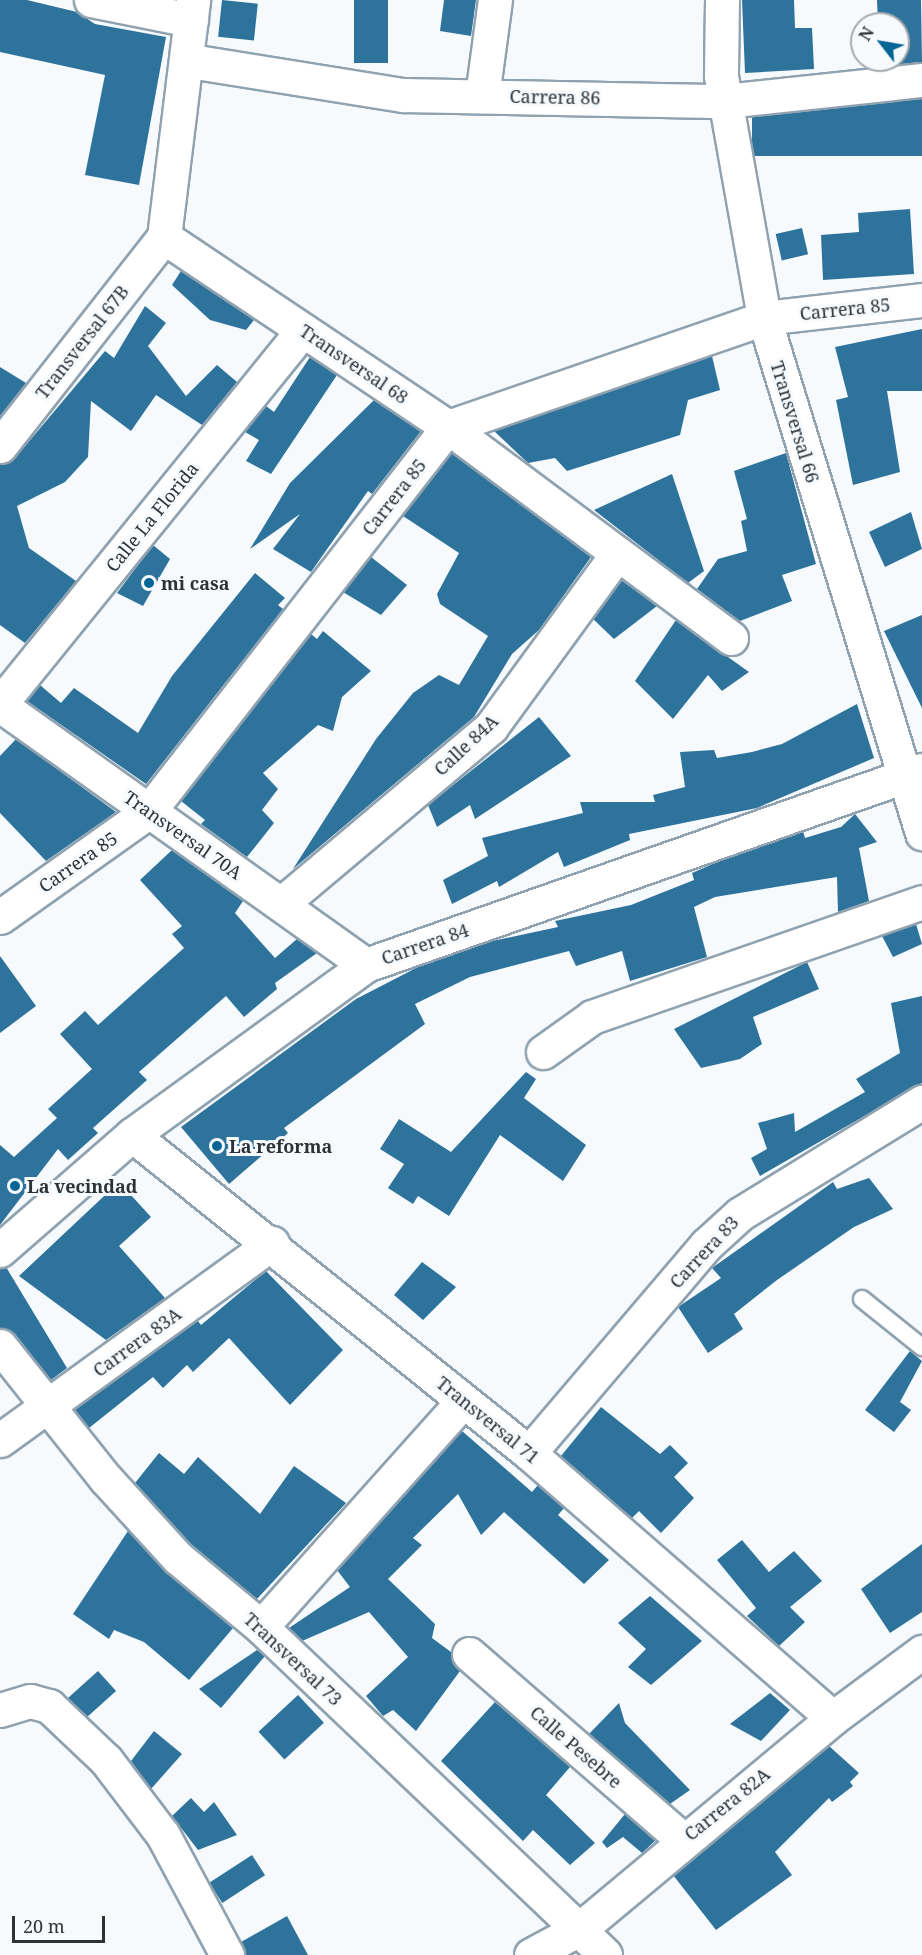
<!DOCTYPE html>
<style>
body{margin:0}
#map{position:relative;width:922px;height:1955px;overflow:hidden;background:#f6fafd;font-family:"Noto Serif",serif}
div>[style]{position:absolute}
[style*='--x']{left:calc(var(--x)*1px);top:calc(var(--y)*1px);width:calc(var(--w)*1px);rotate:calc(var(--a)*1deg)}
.building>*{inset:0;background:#2e739c;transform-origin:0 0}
.roads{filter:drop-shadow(2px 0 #90a2af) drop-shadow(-2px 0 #90a2af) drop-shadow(0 2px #90a2af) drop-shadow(0 -2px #90a2af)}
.service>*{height:16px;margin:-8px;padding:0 8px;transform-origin:8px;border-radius:8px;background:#fff}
.minor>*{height:33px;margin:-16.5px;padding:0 16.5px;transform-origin:16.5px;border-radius:16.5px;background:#fff}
.dots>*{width:16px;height:16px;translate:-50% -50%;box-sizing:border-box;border:3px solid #f6fafd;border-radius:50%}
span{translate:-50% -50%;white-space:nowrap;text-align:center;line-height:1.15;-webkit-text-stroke:6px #f6fafd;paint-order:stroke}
.street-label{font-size:18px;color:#2b3238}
.poi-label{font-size:18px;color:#2b3238;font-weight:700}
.left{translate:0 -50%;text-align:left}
.north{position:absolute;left:850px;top:12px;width:60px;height:60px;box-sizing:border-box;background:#f6fafd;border:2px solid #a5aaae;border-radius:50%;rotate:301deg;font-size:16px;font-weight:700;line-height:24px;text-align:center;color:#2b3238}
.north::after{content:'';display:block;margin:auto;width:21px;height:27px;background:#046695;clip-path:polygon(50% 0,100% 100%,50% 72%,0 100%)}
.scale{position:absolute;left:12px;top:1916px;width:93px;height:27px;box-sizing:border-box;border:3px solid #2b3238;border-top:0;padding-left:8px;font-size:18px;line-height:21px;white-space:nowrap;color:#2b3238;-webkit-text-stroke:4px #f6fafd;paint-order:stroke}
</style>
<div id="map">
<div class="building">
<div style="clip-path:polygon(0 0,27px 0,77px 12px,95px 24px,166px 37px,139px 185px,85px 175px,105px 75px,0 52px)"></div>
<div style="left:222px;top:0;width:36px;height:37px;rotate:6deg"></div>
<div style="left:354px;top:0;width:34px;height:63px"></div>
<div style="clip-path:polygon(444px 0,476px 0,471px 36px,440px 31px)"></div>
<div style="clip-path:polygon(742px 0,794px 0,795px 28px,812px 28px,814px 69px,745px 73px)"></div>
<div style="clip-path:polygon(877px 0,921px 0,922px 62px,881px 66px,881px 60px,898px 60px,898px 24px,878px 24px)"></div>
<div style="left:922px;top:99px;width:57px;height:170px;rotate:90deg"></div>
<div style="clip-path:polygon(910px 209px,914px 274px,823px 280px,821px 235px,859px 232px,858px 213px)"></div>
<div style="left:802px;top:228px;width:27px;height:27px;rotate:77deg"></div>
<div style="clip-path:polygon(181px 271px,254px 320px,246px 330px,210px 320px,172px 285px)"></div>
<div style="clip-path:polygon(145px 306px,166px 323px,148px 346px,186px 396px,217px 365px,237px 382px,202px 425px,156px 395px,131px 431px,91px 401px,88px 457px,65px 482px,17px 506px,29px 548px,76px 581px,25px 643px,0 625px,0 464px,15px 458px,105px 351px,114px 358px)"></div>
<div style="clip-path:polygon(922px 329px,922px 391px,887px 391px,900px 472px,853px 485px,836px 400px,848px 397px,835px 347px)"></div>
<div style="clip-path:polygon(712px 356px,720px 390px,688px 400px,680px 435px,567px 471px,555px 458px,528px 463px,494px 431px)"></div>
<div style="clip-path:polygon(310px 357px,337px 375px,271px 474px,246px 461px,259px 440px,245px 432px,266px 406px,274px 412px)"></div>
<div style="clip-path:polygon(0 367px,26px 383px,0 416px)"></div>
<div style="clip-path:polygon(374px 400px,421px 431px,372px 494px,368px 491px,311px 572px,273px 549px,300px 514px,250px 549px,290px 483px)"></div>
<div style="clip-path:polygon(452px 453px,591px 557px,539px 630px,512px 654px,474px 717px,293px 869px,376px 739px,413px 693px,439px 675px,459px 685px,488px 636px,440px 604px,437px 594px,459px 553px,403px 516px)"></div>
<div style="clip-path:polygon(786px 453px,816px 564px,782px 575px,792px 601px,740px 621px,697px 589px,718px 559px,747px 551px,741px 521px,747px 519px,734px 471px)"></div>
<div style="clip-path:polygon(672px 474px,704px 571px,688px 583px,594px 510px)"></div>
<div style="clip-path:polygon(911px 512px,922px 549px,885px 567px,869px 532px)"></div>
<div style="clip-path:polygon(153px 545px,170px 559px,143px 606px,117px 593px)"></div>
<div style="clip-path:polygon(371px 557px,407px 585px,381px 615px,343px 592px)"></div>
<div style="clip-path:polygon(255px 573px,285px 598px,278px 605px,283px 609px,146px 784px,27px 701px,40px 685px,61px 703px,74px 688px,138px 733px,172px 676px)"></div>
<div style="clip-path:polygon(621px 580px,657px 606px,614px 639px,593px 619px)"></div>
<div style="clip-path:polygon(922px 615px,922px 708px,884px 631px)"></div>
<div style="clip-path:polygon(676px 620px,749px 672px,722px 691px,708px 675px,673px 719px,635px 681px)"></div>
<div style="clip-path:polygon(323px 631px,371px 671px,342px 697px,333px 731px,318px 725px,263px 773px,278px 789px,262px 810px,274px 823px,247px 857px,201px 824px,205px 820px,181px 801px,311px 634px,317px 639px)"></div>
<div style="clip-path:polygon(857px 704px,874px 758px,757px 808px,629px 834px,630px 840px,564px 867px,558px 852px,499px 887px,497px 881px,452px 904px,443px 880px,488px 856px,482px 838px,583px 813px,580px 802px,655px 802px,653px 795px,685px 787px,680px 752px,714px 750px,717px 758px,752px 752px,782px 744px)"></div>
<div style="clip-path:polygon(539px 717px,571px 756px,475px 819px,470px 805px,437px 827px,428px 805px)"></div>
<div style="clip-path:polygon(16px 739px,116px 812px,46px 861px,0 813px,0 756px)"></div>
<div style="clip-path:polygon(855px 814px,877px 842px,859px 848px,869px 901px,838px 912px,837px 877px,715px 897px,694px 907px,707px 957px,630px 981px,622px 951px,576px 966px,569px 951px,470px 977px,415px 1004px,425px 1024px,284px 1128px,288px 1133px,229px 1184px,181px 1127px,356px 999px,420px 966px,488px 942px,558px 927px,555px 921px,631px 905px,694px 880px,692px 873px,722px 860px,803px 831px,805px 838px,841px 827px)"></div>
<div style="clip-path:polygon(172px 850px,243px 901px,235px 913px,275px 958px,297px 939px,317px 953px,275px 983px,277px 989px,244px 1017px,226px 996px,139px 1072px,147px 1080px,93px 1128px,98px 1133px,68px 1160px,58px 1149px,0 1225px,0 1145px,14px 1157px,57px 1118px,48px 1109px,92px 1069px,60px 1034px,85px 1011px,98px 1025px,184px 948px,172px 934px,182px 926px,140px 880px)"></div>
<div style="clip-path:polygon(916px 924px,922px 944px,893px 957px,882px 936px)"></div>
<div style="clip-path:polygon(0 956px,36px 1006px,0 1033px)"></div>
<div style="clip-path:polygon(807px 962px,819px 989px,753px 1017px,762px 1044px,740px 1059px,701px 1068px,674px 1029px)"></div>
<div style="clip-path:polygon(922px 996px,922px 1083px,760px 1176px,751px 1158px,767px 1149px,758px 1123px,794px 1113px,795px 1132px,865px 1092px,856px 1079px,900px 1053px,891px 1003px)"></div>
<div style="clip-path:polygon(526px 1072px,536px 1079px,524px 1098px,586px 1145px,563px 1181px,500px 1135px,449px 1216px,418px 1196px,413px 1204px,388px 1188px,404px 1164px,380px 1149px,399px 1119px,451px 1152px)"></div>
<div style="clip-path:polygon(869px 1178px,893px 1209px,854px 1227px,777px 1280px,734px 1314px,743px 1329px,708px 1353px,678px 1307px,721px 1278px,712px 1268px,833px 1182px,837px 1189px)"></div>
<div style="clip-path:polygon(119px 1182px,151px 1217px,119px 1246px,165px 1298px,106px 1340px,19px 1276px)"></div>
<div style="clip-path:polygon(422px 1262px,456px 1287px,423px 1320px,394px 1295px)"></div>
<div style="clip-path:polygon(6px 1267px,67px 1368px,51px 1380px,15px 1334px,0 1328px,0 1268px)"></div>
<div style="clip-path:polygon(266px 1271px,343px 1350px,290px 1405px,229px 1338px,193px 1372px,187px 1365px,163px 1388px,153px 1377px,89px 1428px,74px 1409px,197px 1320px,201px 1325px)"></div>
<div style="clip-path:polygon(910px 1351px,922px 1361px,900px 1402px,911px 1410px,894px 1432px,865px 1410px)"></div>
<div style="clip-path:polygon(601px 1407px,660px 1454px,670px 1445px,688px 1463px,674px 1477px,694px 1498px,661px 1533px,639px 1511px,632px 1518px,561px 1456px)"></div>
<div style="clip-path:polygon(462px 1431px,532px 1492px,538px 1485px,564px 1508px,558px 1515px,609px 1560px,584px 1584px,504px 1512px,481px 1535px,458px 1494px,413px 1538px,422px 1545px,388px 1579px,435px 1624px,432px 1638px,451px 1652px,460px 1671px,416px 1731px,393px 1710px,383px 1716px,366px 1696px,408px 1657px,369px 1612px,302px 1641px,289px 1628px,350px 1587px,337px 1570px)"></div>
<div style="clip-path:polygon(159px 1453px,184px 1474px,198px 1457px,260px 1514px,294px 1466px,346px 1503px,257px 1599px,191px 1544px,135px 1483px)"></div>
<div style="clip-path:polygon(128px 1531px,166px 1572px,233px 1628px,189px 1680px,144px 1642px,114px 1630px,109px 1639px,73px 1614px)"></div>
<div style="clip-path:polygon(742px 1540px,769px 1572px,794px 1551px,822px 1581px,790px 1607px,805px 1622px,779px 1646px,747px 1616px,756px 1608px,717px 1560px)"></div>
<div style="clip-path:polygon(922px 1544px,922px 1612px,890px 1633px,861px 1589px)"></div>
<div style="clip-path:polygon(650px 1596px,702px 1641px,651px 1685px,628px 1667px,646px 1649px,618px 1623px)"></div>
<div style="clip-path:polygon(257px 1650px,265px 1656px,221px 1708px,199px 1689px)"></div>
<div style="left:98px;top:1671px;width:27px;height:40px;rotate:48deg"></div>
<div style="clip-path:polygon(770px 1693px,790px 1710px,761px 1741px,730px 1724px)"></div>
<div style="left:298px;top:1695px;width:38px;height:54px;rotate:47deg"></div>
<div style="clip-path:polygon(495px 1702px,570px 1767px,546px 1795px,595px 1843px,570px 1865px,533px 1830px,523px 1841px,441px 1761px)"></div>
<div style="clip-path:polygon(619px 1703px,625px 1723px,690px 1790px,670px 1804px,589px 1734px)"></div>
<div style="clip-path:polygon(154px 1731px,182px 1754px,151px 1789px,131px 1761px)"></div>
<div style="clip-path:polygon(829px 1746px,859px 1773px,850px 1782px,853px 1786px,832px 1802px,829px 1798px,775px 1852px,792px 1875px,716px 1930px,673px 1875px)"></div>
<div style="clip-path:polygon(191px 1798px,204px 1812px,214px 1802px,237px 1835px,198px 1850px,172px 1816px)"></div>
<div style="clip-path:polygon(625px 1814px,655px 1841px,642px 1853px,623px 1837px,607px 1848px,602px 1842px)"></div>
<div style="left:252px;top:1855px;width:24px;height:51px;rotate:57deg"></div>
<div style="clip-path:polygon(287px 1916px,308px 1955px,246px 1955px,241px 1942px)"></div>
</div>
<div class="roads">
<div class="service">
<div style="--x:862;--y:1299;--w:77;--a:38.7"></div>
</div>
<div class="minor">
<div style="--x:91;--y:0;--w:102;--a:11.3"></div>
<div style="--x:722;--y:0;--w:76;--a:90.8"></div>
<div style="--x:721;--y:76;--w:246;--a:79.9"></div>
<div style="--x:764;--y:318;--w:539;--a:72.94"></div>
<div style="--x:190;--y:61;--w:216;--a:9.1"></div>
<div style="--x:403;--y:95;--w:322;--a:1.1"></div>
<div style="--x:725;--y:101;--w:198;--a:-6.1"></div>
<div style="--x:482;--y:96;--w:97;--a:-82.3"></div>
<div style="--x:164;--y:237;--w:342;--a:33.8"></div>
<div style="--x:448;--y:427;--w:353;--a:36.7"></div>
<div style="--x:0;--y:446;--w:266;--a:-51.9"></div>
<div style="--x:164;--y:237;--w:239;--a:-83"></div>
<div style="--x:0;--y:704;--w:481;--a:-51"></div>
<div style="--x:0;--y:705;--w:449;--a:35.4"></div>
<div style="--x:281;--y:904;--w:275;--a:-40.1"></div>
<div style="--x:491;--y:727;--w:214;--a:-53.9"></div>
<div style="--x:0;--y:917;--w:183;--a:-35.4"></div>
<div style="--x:149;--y:811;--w:487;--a:-52.1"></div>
<div style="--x:448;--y:427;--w:334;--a:-19"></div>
<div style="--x:764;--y:318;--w:159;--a:-6.5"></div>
<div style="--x:543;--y:1052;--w:60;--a:-35.5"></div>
<div style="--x:592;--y:1017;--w:349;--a:-19.2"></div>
<div style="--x:132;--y:1135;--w:509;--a:38.69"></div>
<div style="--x:529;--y:1453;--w:403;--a:41.1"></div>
<div style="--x:0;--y:1250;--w:175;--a:-41.1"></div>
<div style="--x:132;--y:1135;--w:289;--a:-36"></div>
<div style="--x:366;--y:965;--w:589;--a:-19.33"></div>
<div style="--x:0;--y:1346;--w:169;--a:51.5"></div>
<div style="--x:105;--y:1478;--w:108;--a:47.6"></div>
<div style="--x:178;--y:1558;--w:108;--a:39.7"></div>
<div style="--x:261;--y:1627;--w:475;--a:43.6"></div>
<div style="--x:0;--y:1440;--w:336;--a:-35.9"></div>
<div style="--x:529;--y:1453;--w:273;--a:-49.6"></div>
<div style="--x:706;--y:1245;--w:46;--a:-42.4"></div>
<div style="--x:740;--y:1214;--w:214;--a:-31.6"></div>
<div style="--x:261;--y:1627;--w:303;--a:-48.2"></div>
<div style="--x:469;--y:1654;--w:284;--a:41"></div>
<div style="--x:0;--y:1710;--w:31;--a:-17"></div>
<div style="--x:30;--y:1701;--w:20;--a:15"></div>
<div style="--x:49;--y:1706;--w:79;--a:43.5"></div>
<div style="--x:106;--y:1760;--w:94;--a:52.8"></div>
<div style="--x:163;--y:1835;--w:136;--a:61.9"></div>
<div style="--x:531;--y:1955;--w:57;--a:-28.4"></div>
<div style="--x:581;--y:1928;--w:328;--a:-39.8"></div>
<div style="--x:833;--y:1718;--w:111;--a:-36.6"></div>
</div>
</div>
<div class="dots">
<div style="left:149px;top:583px;background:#046695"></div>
<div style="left:217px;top:1146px;background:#046695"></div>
<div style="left:15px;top:1186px;background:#046695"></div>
</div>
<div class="street-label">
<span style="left:555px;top:97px;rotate:1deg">Carrera 86</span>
<span style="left:845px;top:309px;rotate:-6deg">Carrera 85</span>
<span style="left:82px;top:342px;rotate:-52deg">Transversal 67B</span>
<span style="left:354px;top:364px;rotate:34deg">Transversal 68</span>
<span style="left:795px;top:422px;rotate:73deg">Transversal 66</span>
<span style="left:394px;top:497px;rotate:-52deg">Carrera 85</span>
<span style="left:152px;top:517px;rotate:-51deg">Calle La Florida</span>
<span style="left:466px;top:745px;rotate:-43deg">Calle 84A</span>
<span style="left:183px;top:835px;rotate:35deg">Transversal 70A</span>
<span style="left:78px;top:862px;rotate:-35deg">Carrera 85</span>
<span style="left:425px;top:944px;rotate:-19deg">Carrera 84</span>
<span style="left:704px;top:1252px;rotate:-47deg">Carrera 83</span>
<span style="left:137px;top:1342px;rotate:-36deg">Carrera 83A</span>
<span style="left:488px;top:1420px;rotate:39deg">Transversal 71</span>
<span style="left:293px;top:1659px;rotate:43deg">Transversal 73</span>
<span style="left:576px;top:1747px;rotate:41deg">Calle Pesebre</span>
<span style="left:727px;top:1804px;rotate:-39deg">Carrera 82A</span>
</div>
<div class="poi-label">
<span class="left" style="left:161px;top:583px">mi casa</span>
<span class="left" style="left:229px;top:1146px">La reforma</span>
<span class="left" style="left:27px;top:1186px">La vecindad</span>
</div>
<div class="north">N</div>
<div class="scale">20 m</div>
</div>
